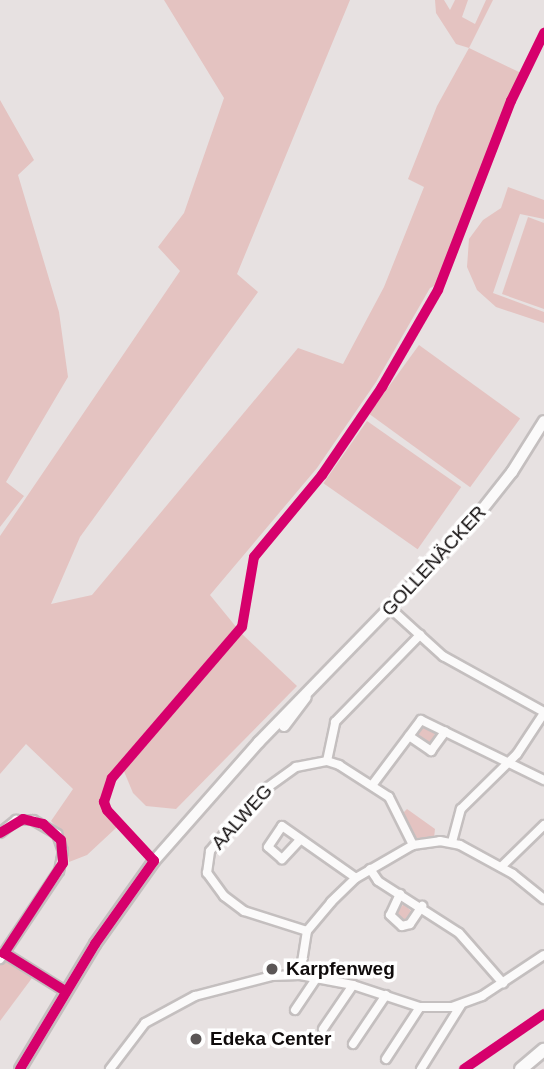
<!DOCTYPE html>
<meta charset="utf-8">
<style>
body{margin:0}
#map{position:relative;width:544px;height:1069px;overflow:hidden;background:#e7e1e1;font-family:Helvetica,sans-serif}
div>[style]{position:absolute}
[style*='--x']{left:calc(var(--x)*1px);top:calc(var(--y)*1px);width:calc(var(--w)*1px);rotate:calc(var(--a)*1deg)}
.green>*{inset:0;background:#e4c3c1;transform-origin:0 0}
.roads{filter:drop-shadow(2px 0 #c4bfbf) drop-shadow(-2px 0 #c4bfbf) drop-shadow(0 2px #c4bfbf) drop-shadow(0 -2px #c4bfbf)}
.street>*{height:8px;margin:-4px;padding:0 4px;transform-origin:4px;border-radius:4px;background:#fbfafa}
.secondary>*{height:10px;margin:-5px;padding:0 5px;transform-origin:5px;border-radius:5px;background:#fbfafa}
.primary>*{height:12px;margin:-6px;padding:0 6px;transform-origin:6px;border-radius:6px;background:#fbfafa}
.cycleway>*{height:10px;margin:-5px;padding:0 5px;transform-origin:5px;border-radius:5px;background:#d6006c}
.dots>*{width:19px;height:19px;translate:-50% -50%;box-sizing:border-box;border:4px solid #fff;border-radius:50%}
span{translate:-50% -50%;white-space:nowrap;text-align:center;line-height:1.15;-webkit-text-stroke:7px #fff;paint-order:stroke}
.street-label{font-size:19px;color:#0f0b0b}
.poi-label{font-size:19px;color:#0f0b0b;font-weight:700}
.left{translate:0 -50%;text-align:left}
</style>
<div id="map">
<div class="green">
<div style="clip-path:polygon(164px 0,350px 0,237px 274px,258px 292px,80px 537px,51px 604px,92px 595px,298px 348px,343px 364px,384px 287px,424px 187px,408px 179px,437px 106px,469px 48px,456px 44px,436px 13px,435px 0,444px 0,450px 10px,455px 0,468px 0,462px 17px,475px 24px,486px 0,493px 0,469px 48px,521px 73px,437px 285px,430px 288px,376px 382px,317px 468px,210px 595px,237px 628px,106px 780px,102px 804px,117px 822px,116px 828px,87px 855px,69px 862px,65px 836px,51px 821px,73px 789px,26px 744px,0 774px,0 536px,180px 271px,158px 247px,184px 213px,224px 98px)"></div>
<div style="clip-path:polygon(0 100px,34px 160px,18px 175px,59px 312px,68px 377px,6px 482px,24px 496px,0 527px)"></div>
<div style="clip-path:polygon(508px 187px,544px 200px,544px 219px,520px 214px,493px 293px,544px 312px,544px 323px,496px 307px,477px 290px,467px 267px,469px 239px,483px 220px,501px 208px)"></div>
<div style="clip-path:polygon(528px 217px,544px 223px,544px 309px,502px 294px)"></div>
<div style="left:419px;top:345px;width:125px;height:85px;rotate:36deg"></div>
<div style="left:367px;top:421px;width:115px;height:76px;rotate:35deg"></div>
<div style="clip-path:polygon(241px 633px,297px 686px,176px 809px,146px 806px,133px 793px,123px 769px)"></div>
<div style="clip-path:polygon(423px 726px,435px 732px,434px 743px,428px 746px,415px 736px)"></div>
<div style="clip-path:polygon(407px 809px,435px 829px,434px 838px,416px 838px,403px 813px)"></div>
<div style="clip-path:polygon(404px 904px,413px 913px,401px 922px,394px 913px)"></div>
<div style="clip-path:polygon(4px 953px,35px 974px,0 1021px,0 959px)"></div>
</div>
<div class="roads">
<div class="street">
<div style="--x:390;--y:608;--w:72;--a:42.2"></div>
<div style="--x:443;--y:656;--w:115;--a:29"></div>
<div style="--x:409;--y:736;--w:27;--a:34"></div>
<div style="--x:431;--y:751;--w:24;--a:-54"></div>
<div style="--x:327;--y:761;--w:40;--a:-78"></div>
<div style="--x:335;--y:722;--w:122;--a:-45.7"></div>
<div style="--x:373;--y:784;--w:80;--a:-53.1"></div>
<div style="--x:421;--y:720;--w:137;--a:26"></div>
<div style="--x:0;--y:833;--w:21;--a:-39"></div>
<div style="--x:16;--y:820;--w:17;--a:0"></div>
<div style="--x:33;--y:820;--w:28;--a:30"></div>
<div style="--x:57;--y:834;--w:18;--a:71"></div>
<div style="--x:63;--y:851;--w:20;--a:101"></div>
<div style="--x:59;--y:871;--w:106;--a:123.8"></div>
<div style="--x:299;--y:841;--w:25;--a:133"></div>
<div style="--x:282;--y:859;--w:18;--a:-139"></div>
<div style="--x:268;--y:847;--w:25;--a:-56"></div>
<div style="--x:282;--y:826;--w:90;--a:35.1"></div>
<div style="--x:452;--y:842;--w:34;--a:-75"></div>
<div style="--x:461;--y:809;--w:78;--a:-44.5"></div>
<div style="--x:517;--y:754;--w:49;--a:-56.6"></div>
<div style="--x:501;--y:867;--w:60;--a:-44.3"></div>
<div style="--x:370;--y:869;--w:14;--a:56"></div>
<div style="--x:378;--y:881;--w:96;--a:32.7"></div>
<div style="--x:459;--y:933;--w:67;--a:48.7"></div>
<div style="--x:400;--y:894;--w:23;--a:115"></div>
<div style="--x:390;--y:915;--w:16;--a:43"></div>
<div style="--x:402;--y:926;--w:8;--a:-14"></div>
<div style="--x:410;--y:924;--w:22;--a:-56"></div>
<div style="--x:307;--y:931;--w:66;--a:-162.4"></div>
<div style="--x:244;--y:911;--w:25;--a:-143"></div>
<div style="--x:224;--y:896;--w:29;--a:-126"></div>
<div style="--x:207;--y:873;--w:22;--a:-82"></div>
<div style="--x:210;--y:851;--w:73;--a:-50"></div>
<div style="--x:257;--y:795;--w:48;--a:-35.7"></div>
<div style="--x:296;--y:767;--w:32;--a:-11"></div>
<div style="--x:327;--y:761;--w:13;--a:18"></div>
<div style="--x:339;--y:765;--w:59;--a:32.6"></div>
<div style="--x:389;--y:797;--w:54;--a:63.4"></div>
<div style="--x:4;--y:953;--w:72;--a:31.9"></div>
<div style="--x:300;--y:975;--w:45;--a:-81"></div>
<div style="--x:307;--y:931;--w:38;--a:-50"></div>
<div style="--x:331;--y:902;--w:35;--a:-44"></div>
<div style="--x:356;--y:878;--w:66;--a:-30.1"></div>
<div style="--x:413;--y:845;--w:27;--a:-8"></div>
<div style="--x:440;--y:841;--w:20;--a:11"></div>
<div style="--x:460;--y:845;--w:60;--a:28.7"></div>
<div style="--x:513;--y:874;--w:40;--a:39"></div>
<div style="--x:295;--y:1010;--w:40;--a:-56"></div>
<div style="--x:323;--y:1029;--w:53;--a:-55.7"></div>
<div style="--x:353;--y:1044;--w:59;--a:-56"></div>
<div style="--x:386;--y:1059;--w:62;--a:-56.8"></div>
<div style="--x:110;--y:1069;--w:58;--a:-52.7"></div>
<div style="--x:145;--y:1023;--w:57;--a:-28.4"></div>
<div style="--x:195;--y:996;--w:80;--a:-14.6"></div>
<div style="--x:272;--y:976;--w:28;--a:-2"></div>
<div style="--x:300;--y:975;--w:54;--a:10.7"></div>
<div style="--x:353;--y:985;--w:71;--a:18.2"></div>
<div style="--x:420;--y:1007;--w:32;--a:0"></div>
<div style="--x:452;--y:1007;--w:32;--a:-20"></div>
<div style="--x:482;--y:996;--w:74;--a:-33.5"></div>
<div style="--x:421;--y:1069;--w:75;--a:-58"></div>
</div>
<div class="secondary">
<div style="--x:284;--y:726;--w:36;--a:-53"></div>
<div style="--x:20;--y:1069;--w:146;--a:-59"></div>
<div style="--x:95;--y:944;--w:102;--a:-54.6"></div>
<div style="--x:154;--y:861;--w:159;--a:-48.6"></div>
<div style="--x:259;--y:742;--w:303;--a:-45.8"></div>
<div style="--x:470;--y:525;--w:68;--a:-51.6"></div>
<div style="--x:512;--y:472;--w:60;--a:-57.9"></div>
</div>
<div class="primary">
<div style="--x:521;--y:1069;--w:30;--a:-40"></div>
</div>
</div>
<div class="cycleway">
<div style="--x:0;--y:833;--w:27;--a:-31"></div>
<div style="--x:23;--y:819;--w:21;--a:14"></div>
<div style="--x:43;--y:824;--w:24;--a:42"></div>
<div style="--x:61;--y:840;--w:23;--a:85"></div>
<div style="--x:63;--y:863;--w:108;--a:123.2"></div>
<div style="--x:4;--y:953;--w:72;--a:31.9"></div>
<div style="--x:20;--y:1069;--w:146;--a:-59"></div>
<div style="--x:95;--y:944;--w:102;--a:-54.6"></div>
<div style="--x:154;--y:861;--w:69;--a:-132.7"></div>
<div style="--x:107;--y:810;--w:9;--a:-111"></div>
<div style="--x:104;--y:802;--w:25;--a:-72"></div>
<div style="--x:112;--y:778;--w:199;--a:-49.3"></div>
<div style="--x:242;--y:627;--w:71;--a:-80.3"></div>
<div style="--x:254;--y:557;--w:107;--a:-50.3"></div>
<div style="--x:322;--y:475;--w:107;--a:-55.7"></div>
<div style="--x:382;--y:387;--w:112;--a:-60"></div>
<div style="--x:438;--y:290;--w:203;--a:-68.9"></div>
<div style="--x:511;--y:101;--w:76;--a:-64.1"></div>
<div style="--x:464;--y:1069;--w:97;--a:-34.5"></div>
</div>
<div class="dots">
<div style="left:272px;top:969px;background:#5b5656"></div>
<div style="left:196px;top:1039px;background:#5b5656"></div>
</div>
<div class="street-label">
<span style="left:434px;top:561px;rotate:-47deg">GOLLENÄCKER</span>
<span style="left:242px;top:817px;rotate:-48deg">AALWEG</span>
</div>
<div class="poi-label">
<span class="left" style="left:286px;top:969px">Karpfenweg</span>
<span class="left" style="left:210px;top:1039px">Edeka Center</span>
</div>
</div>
